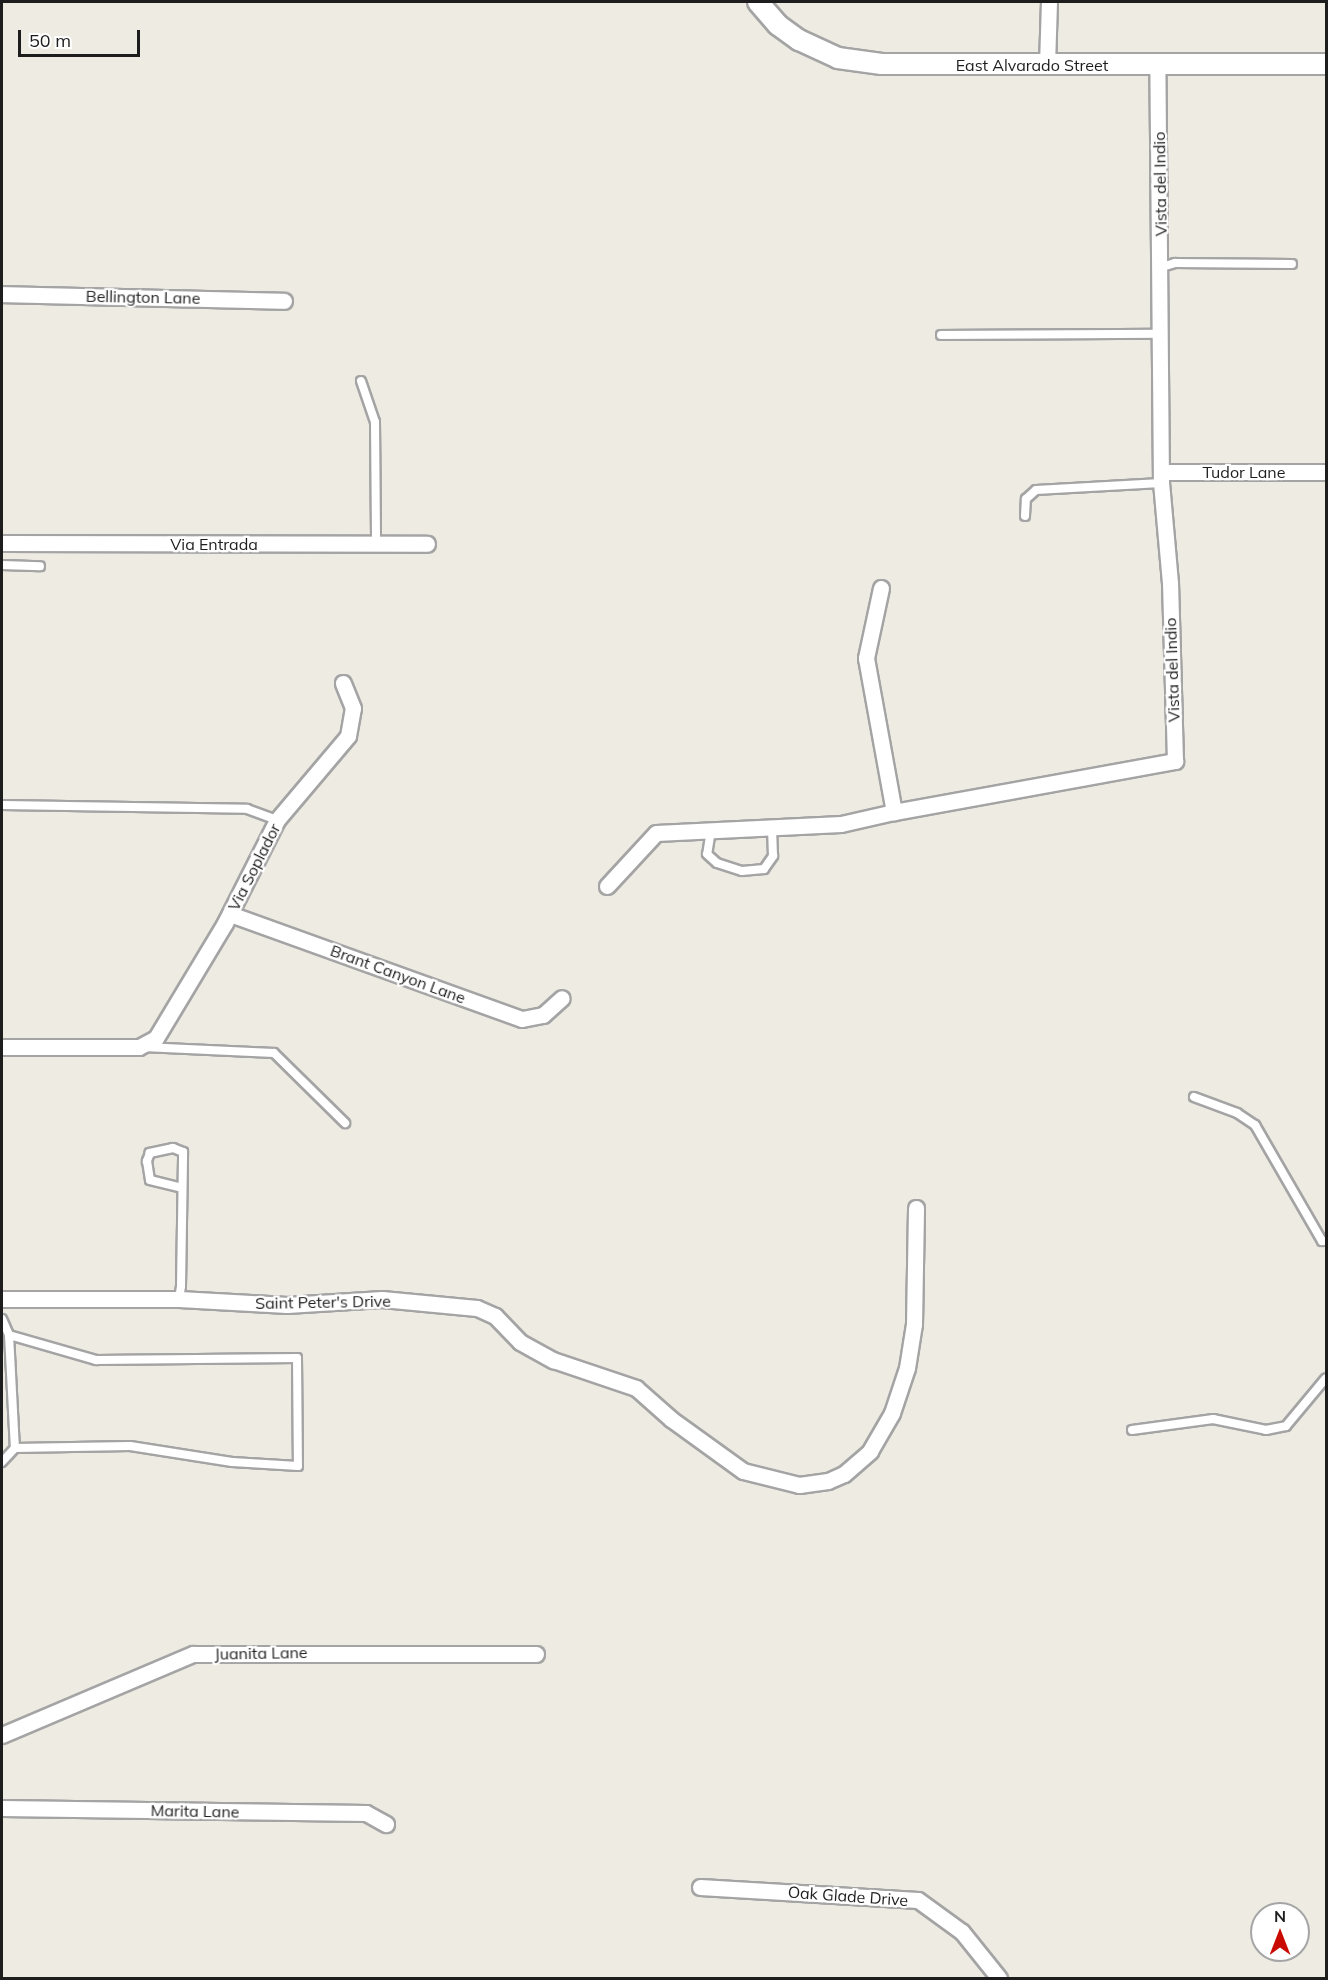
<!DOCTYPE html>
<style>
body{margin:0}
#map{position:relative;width:1328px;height:1980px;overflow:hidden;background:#eeebe3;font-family:Mulish,sans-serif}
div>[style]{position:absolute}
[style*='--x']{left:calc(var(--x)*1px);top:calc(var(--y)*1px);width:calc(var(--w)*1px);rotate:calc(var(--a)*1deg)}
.roads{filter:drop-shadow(2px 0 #a4a4a4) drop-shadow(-2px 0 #a4a4a4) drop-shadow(0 2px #a4a4a4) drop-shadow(0 -2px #a4a4a4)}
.service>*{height:8px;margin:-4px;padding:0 4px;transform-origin:4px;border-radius:4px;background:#fff}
.minor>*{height:15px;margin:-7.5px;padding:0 7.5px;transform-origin:7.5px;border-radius:7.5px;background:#fff}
.tertiary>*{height:20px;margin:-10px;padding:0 10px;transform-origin:10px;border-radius:10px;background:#fff}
span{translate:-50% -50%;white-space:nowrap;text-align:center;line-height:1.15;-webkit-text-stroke:4.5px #fff;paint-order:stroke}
.street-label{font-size:16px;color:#1d1d1d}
.frame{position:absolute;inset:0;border:3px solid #1d1d1d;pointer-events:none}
.north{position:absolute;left:1250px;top:1902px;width:60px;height:60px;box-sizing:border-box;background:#fff;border:2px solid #a5a5a5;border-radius:50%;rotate:0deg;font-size:16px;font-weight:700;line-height:24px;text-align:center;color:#1d1d1d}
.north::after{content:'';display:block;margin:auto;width:21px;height:27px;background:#c90b01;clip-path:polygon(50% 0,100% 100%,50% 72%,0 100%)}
.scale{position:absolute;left:18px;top:30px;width:122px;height:27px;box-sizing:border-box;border:3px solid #1d1d1d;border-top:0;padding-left:8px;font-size:18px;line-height:21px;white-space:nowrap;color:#1d1d1d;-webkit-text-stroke:4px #fff;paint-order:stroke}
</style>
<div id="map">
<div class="roads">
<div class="service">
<div style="--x:1162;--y:267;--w:14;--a:-17"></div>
<div style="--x:1175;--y:263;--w:117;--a:0.5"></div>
<div style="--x:941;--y:335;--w:219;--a:-0.3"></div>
<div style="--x:361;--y:381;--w:43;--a:71.1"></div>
<div style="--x:375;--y:422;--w:122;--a:89.5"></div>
<div style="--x:1025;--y:516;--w:17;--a:-87"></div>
<div style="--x:1026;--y:499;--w:13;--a:-42"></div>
<div style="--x:1036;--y:490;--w:125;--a:-3.2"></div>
<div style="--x:2;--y:565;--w:38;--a:2"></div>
<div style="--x:2;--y:805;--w:245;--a:0.9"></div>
<div style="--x:247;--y:809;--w:32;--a:20"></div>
<div style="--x:711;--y:830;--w:24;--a:99"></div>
<div style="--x:707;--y:854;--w:13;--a:42"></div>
<div style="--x:717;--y:863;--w:26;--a:18"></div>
<div style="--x:742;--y:871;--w:22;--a:-5"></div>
<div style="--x:764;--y:869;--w:16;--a:-55"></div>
<div style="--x:773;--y:856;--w:29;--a:-92"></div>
<div style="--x:143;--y:1047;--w:131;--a:2.6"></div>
<div style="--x:274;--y:1053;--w:100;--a:44.6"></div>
<div style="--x:1194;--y:1097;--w:46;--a:20.4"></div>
<div style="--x:1237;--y:1113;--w:22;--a:34"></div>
<div style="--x:1255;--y:1125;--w:134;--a:60"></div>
<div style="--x:1322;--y:1241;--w:4;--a:0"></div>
<div style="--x:179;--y:1299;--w:13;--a:-81"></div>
<div style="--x:181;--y:1286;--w:134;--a:-89.1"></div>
<div style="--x:183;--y:1152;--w:11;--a:-158"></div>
<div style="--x:173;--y:1148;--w:24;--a:168"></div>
<div style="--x:150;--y:1153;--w:9;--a:111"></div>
<div style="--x:147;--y:1161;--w:19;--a:81"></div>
<div style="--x:150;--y:1180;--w:33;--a:14"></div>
<div style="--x:2;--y:1319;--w:17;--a:66"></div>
<div style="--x:9;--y:1335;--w:91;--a:16"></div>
<div style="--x:96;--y:1360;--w:201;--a:-0.6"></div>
<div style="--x:297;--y:1358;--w:108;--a:89.5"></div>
<div style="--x:298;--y:1466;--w:66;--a:-176.5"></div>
<div style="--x:232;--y:1462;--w:103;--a:-171.1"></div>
<div style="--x:130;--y:1446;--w:115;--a:179"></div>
<div style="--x:15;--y:1448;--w:19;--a:133"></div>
<div style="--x:9;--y:1335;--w:113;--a:87"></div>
<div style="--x:1132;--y:1430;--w:82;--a:-7.7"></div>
<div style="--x:1213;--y:1419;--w:54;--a:11.7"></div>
<div style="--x:1266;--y:1430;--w:20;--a:-11"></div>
<div style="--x:1286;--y:1426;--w:62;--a:-50.2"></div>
</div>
<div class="minor">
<div style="--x:1047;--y:65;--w:63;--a:-88.2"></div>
<div style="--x:2;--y:294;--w:282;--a:1.4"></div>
<div style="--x:1161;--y:472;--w:165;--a:0"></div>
<div style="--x:2;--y:543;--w:425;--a:0.1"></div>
<div style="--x:881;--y:588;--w:72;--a:102.1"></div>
<div style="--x:866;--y:658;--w:157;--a:79.7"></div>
<div style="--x:894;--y:812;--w:286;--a:-10.3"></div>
<div style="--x:1175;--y:761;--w:178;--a:-91.6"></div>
<div style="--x:1170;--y:583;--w:100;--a:-95.1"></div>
<div style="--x:1161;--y:483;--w:418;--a:-90.5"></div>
<div style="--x:607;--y:886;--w:72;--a:-47.2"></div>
<div style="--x:656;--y:833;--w:185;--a:-2.8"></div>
<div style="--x:841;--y:824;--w:54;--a:-12.8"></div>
<div style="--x:230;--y:914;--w:310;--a:19.8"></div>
<div style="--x:522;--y:1019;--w:21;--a:-11"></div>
<div style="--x:543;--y:1015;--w:25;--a:-42"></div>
<div style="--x:2;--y:1047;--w:137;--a:0"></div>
<div style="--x:139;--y:1047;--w:19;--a:-28"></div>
<div style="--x:156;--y:1038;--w:134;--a:-59"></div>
<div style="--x:225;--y:923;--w:115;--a:-63.2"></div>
<div style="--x:277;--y:820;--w:110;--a:-49.8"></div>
<div style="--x:348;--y:736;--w:28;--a:-80"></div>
<div style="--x:353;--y:708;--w:27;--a:-112"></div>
<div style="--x:2;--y:1299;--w:177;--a:0"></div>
<div style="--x:179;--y:1299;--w:108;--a:3.2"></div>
<div style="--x:287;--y:1305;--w:95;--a:-3.6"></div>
<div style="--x:382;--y:1299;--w:95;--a:5.4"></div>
<div style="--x:477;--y:1308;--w:20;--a:24"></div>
<div style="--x:495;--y:1316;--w:36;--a:46"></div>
<div style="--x:520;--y:1342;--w:38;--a:29"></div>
<div style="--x:553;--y:1360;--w:88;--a:18.6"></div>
<div style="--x:636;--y:1388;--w:47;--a:41.5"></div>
<div style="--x:671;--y:1419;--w:89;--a:35.8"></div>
<div style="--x:743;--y:1471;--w:58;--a:14"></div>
<div style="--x:799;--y:1485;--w:29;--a:-8"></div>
<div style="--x:828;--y:1481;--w:17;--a:-24"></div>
<div style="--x:844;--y:1474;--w:35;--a:-41"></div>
<div style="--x:870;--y:1451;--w:44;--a:-59.9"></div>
<div style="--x:892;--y:1413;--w:47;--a:-71.6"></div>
<div style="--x:907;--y:1368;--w:45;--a:-81"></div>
<div style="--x:914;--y:1324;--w:116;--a:-89"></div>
<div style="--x:2;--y:1735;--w:207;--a:-23"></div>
<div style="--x:193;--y:1654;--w:343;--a:0"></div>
<div style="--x:2;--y:1808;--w:364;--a:0.8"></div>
<div style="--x:366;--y:1813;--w:23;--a:29"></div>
<div style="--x:700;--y:1887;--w:218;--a:3.4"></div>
<div style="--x:918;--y:1900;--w:54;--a:36"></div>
<div style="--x:962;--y:1932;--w:59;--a:51.2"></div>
</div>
<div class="tertiary">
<div style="--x:758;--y:2;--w:30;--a:49"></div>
<div style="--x:778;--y:25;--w:26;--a:36"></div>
<div style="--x:799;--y:40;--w:43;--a:24.8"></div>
<div style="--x:838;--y:58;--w:44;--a:7.8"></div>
<div style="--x:882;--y:64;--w:444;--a:0"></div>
</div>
</div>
<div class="street-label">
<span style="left:1032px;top:65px">East Alvarado Street</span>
<span style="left:1160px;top:184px;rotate:-91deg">Vista del Indio</span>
<span style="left:143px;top:297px;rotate:1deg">Bellington Lane</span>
<span style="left:1244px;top:472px">Tudor Lane</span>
<span style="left:214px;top:544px">Via Entrada</span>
<span style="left:1172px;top:670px;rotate:-92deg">Vista del Indio</span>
<span style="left:254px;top:867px;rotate:-63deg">Via Soplador</span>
<span style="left:398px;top:974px;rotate:20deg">Brant Canyon Lane</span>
<span style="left:323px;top:1302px;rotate:-1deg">Saint Peter's Drive</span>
<span style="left:261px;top:1653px;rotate:-1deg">Juanita Lane</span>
<span style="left:195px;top:1811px;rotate:1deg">Marita Lane</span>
<span style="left:848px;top:1896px;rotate:4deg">Oak Glade Drive</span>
</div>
<div class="frame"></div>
<div class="north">N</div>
<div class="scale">50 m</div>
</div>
